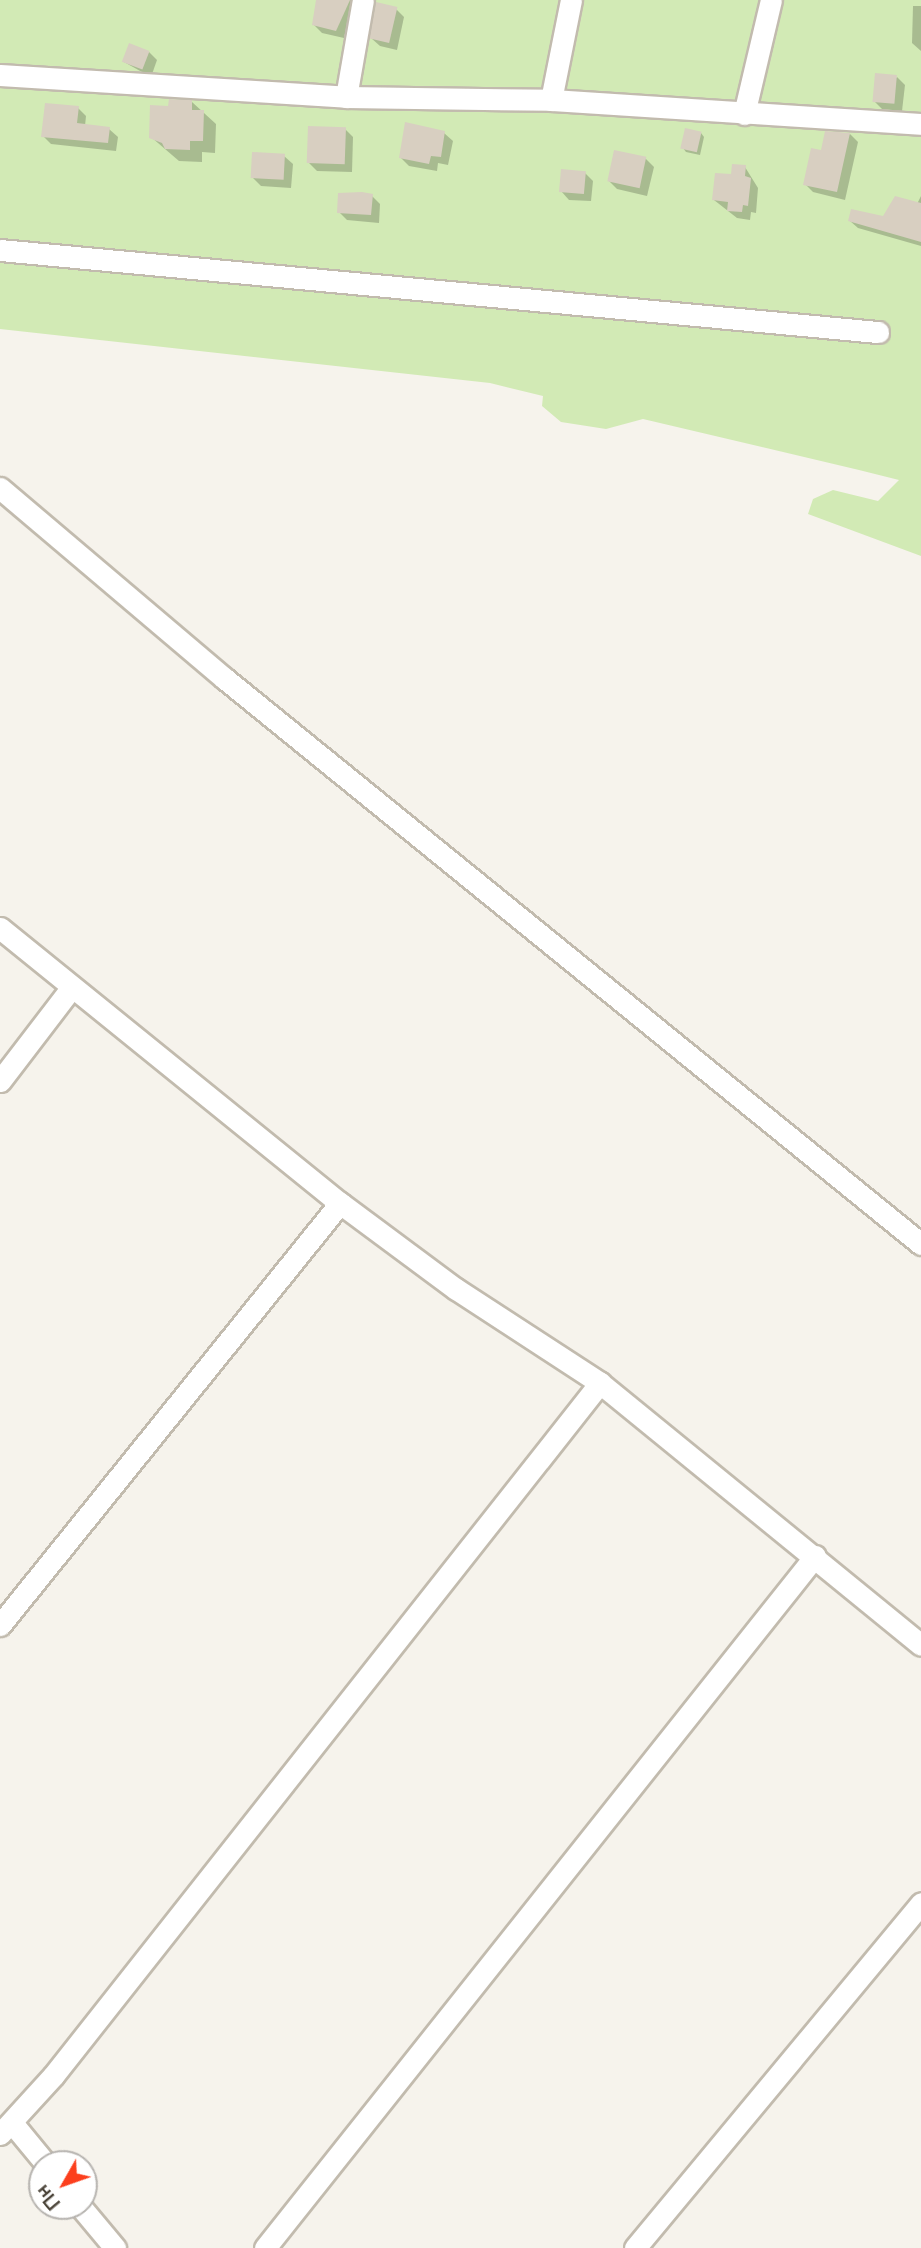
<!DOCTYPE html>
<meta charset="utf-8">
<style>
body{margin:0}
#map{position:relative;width:921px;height:2248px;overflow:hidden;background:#f6f3ec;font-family:"Nunito Sans",sans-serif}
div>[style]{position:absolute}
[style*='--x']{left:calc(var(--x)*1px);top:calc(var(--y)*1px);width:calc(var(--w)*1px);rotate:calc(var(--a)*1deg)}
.green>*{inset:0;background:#d2eab5}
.shadow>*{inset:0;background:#0003}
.building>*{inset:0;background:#d8cfc1;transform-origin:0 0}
.roads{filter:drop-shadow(2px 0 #c2bbae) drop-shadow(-2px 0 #c2bbae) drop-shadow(0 2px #c2bbae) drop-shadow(0 -2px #c2bbae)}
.street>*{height:21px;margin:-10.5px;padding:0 10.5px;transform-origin:10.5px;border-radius:10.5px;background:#fff}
span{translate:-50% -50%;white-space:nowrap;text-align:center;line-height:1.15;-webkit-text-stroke:5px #fff;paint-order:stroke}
.north{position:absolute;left:28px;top:2150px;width:70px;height:70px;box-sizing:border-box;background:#fff;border:2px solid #b7b4b0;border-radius:50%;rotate:230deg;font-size:19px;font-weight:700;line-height:28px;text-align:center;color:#4b4439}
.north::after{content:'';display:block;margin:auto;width:24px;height:32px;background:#fc3f1d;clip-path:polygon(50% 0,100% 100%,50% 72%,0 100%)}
</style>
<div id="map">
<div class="green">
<div style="clip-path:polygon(0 0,921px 0,921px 556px,808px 514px,813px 499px,833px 490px,878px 501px,899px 480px,859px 470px,643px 419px,606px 429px,561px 422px,542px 406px,543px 396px,490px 383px,0 329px)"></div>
</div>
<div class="shadow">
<div style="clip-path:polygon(320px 0,353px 0,355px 21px,348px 20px,344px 38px,322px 33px,314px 25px)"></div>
<div style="clip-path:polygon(913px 6px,921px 6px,921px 51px,912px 43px)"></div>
<div style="clip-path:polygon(396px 9px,404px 17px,397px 50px,380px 46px,371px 38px)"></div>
<div style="clip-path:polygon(149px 52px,157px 60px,151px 77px,124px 62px)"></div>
<div style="clip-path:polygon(897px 77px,905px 85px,902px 111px,882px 109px,874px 101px)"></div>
<div style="clip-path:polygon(192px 102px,216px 124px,215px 153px,202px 152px,202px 162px,179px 161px,151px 137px,170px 108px)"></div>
<div style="clip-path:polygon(78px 108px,86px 116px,85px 126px,109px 129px,118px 137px,116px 151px,51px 144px,43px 136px)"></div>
<div style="clip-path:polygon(345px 129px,353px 137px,352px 172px,317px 171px,309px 163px)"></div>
<div style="clip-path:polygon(444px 133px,453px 141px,448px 165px,438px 163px,437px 171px,409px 166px,401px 158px)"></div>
<div style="clip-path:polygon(701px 133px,704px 137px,700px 155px,686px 152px,683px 148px)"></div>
<div style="clip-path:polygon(850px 134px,858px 142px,845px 200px,813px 192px,805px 184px,822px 152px)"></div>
<div style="clip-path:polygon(284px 156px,293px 164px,291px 188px,261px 186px,252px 177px)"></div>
<div style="clip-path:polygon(645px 158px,654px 167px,647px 196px,617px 189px,609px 181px)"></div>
<div style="clip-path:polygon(745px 167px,758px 188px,756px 213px,751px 212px,750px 220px,737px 218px,714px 200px)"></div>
<div style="clip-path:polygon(585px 173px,593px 181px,591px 201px,569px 200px,561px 191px)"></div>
<div style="clip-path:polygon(372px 196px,380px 204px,379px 223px,347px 220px,339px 212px)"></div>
<div style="clip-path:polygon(921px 196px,921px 246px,858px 228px,850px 221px,884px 218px,917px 204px)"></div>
</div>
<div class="building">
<div style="clip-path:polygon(316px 0,350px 0,336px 31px,312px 25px)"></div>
<div style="left:376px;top:2px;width:22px;height:37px;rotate:13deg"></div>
<div style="left:129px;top:43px;width:22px;height:20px;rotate:21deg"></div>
<div style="left:875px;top:73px;width:22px;height:29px;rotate:5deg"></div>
<div style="clip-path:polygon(169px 99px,192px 100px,192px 110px,204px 110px,203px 141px,190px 141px,190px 150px,165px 149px,162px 143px,149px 138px,150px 105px,168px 106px)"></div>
<div style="clip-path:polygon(45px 103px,79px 106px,77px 123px,110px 127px,108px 143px,41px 137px)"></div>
<div style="clip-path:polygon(405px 122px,445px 131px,441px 157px,431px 156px,429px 164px,399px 158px)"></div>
<div style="left:308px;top:126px;width:38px;height:37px;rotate:2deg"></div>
<div style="left:685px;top:128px;width:17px;height:21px;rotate:13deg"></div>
<div style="clip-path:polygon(825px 131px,850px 133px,837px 192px,803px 185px,811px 148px,821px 150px)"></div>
<div style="left:614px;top:150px;width:33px;height:32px;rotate:12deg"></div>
<div style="left:252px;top:152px;width:33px;height:26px;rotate:3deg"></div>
<div style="clip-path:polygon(732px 164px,746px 165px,745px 176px,751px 178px,748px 206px,743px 205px,742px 212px,727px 211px,728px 202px,712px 200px,715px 173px,731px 174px)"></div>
<div style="left:561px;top:169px;width:25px;height:23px;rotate:5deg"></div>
<div style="clip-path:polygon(362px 192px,373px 194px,371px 215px,337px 213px,338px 193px)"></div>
<div style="clip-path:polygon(895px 196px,921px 203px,921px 242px,848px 221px,851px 209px,883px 216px)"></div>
</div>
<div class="roads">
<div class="street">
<div style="--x:0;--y:75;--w:347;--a:3.6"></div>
<div style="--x:346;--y:97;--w:205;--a:0.8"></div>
<div style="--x:551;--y:100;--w:371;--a:3.7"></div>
<div style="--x:346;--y:97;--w:98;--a:-80.1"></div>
<div style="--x:551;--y:100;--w:102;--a:-78.7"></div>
<div style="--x:744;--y:114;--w:117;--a:-76.7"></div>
<div style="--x:0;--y:250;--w:882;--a:5.34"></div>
<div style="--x:0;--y:488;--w:294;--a:40.3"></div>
<div style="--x:224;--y:678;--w:898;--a:39.08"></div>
<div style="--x:0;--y:928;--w:437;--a:39"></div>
<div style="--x:340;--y:1203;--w:144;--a:36.6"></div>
<div style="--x:456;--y:1289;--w:172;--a:33.1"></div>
<div style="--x:600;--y:1383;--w:414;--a:39.2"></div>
<div style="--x:0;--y:1081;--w:117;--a:-52.6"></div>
<div style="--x:0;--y:1625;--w:542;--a:-51.14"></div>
<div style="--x:13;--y:2124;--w:52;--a:50.5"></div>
<div style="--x:0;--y:2134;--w:79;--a:-47.6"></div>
<div style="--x:53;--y:2076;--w:883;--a:-51.72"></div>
<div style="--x:80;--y:2206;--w:55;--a:50.2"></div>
<div style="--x:265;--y:2248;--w:884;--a:-51.52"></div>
<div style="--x:635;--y:2248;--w:448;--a:-50.3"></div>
</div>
</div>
<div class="north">Пн</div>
</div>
